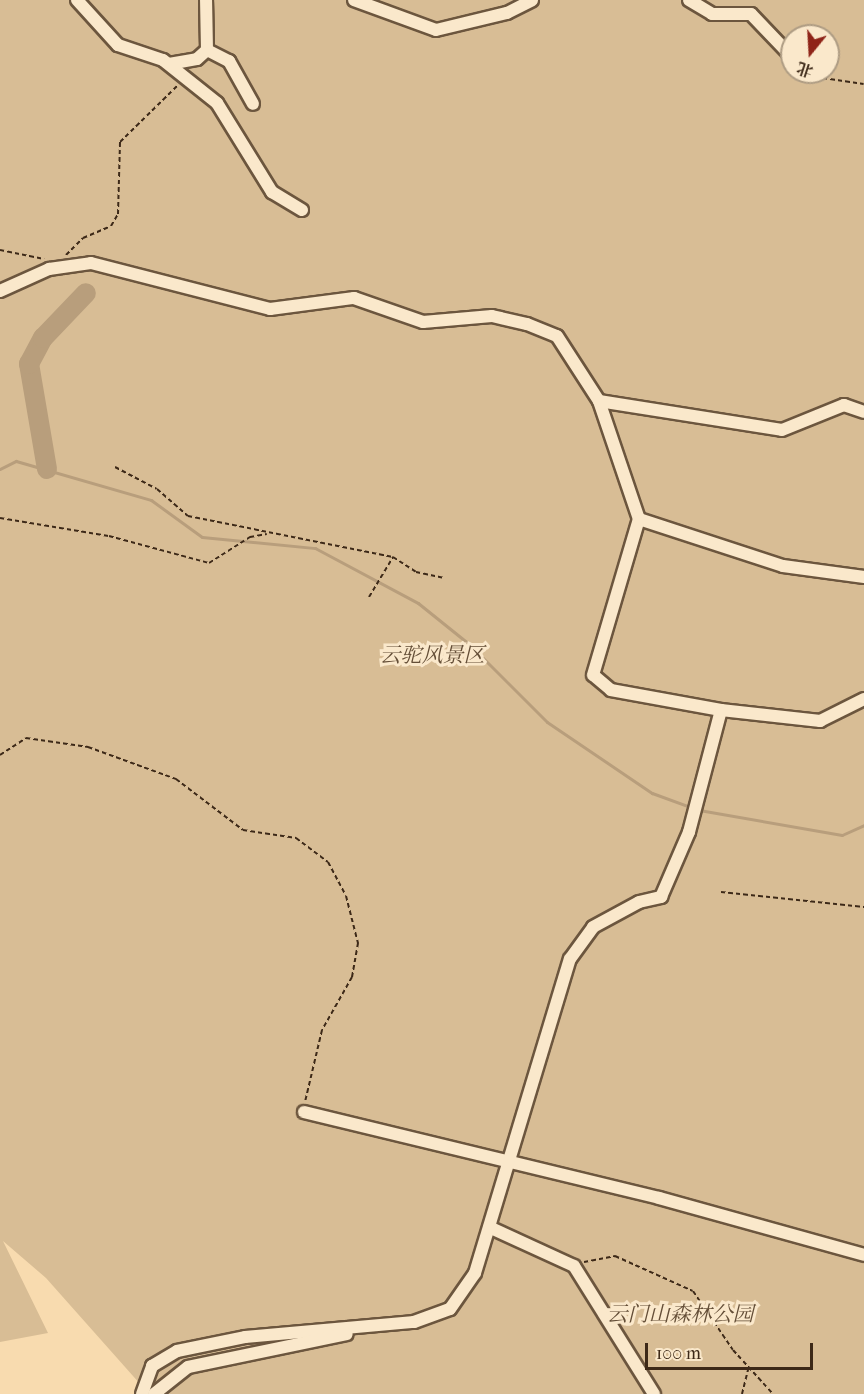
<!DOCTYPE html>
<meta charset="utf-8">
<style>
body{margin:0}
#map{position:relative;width:864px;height:1394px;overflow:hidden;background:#f8dbaf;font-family:"IM FELL French Canon","Noto Serif SC",serif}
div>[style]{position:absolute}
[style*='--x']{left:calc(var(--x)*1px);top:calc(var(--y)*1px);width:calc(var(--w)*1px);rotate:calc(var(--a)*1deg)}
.green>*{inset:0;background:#d8bd95}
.stream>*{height:3px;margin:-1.5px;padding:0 1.5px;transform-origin:1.5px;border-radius:1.5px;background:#b89e7c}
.river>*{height:20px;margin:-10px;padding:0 10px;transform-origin:10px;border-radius:10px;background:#b89e7c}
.path>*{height:2px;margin-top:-1px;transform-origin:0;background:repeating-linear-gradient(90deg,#3d2918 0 4.5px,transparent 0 7.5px)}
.roads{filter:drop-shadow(2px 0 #6c563e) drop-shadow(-2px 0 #6c563e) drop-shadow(0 2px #6c563e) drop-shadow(0 -2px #6c563e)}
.minor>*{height:12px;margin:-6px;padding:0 6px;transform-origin:6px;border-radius:6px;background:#fae8cb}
span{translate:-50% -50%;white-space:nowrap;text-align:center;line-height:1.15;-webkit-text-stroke:6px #fae8cb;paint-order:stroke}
.park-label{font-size:21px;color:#644e37;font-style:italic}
.north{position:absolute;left:780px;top:24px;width:60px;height:60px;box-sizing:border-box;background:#fae8cb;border:2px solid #ae9c83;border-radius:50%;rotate:198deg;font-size:16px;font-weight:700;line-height:24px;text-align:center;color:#3d2918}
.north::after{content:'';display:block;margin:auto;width:21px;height:27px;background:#8f2418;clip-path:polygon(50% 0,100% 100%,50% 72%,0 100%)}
.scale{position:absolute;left:645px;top:1343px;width:168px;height:27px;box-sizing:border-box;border:3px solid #3d2918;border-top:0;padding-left:8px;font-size:18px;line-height:21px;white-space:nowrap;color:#3d2918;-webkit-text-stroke:4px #fae8cb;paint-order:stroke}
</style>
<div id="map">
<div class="green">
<div style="clip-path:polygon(evenodd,0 0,864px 0,864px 1394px,149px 1394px,46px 1278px,3px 1241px,48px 1333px,0 1342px,0 0,792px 36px,828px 36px,828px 72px,792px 72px,792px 36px)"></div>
</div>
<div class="stream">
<div style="--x:0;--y:469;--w:18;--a:-27"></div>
<div style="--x:16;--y:461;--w:141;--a:16.1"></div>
<div style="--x:151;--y:500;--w:63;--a:36"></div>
<div style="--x:202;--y:537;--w:114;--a:5.6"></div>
<div style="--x:315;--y:548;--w:117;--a:28.1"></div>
<div style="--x:418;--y:603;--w:65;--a:38.8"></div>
<div style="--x:469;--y:644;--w:110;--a:45"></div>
<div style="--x:547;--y:722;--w:127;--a:34.1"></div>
<div style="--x:652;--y:793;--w:44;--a:20.1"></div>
<div style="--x:699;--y:810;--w:145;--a:9.9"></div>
<div style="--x:842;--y:835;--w:24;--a:-24"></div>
</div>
<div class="river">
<div style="--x:47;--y:469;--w:107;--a:-99.7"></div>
<div style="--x:29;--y:364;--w:30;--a:-62"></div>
<div style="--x:43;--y:338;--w:62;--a:-46.3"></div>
</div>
<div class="path">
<div style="--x:823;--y:78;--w:41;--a:8.3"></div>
<div style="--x:0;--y:250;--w:45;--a:11.6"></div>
<div style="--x:66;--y:255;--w:24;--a:-45"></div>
<div style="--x:83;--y:238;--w:30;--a:-23"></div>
<div style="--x:111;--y:226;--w:14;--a:-60"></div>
<div style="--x:118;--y:214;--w:72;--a:-88.4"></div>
<div style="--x:120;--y:142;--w:80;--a:-44.5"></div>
<div style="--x:115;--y:467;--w:47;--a:27.6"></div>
<div style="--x:157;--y:489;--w:41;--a:41.1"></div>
<div style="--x:188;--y:516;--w:209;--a:11.3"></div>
<div style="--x:393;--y:557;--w:27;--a:33"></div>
<div style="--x:416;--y:572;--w:29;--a:12"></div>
<div style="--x:0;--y:518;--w:110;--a:9.4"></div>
<div style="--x:109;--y:536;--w:104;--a:15.1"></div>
<div style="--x:209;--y:563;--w:49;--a:-32.4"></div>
<div style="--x:250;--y:537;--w:17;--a:-10"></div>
<div style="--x:369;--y:597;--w:47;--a:-59"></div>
<div style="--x:0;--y:755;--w:31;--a:-33"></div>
<div style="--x:26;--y:738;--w:63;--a:8.3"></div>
<div style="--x:88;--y:747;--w:94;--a:20"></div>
<div style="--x:176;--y:779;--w:84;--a:37.3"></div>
<div style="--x:243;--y:830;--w:54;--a:8.6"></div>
<div style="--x:296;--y:838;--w:40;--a:37"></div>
<div style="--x:328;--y:862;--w:38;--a:62"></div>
<div style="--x:346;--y:896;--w:49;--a:75.7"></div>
<div style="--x:358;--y:943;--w:35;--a:100"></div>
<div style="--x:352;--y:977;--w:61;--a:119.5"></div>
<div style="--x:322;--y:1030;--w:74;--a:103.3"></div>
<div style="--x:721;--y:892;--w:144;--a:6"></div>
<div style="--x:584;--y:1262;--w:32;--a:-11"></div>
<div style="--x:615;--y:1256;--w:85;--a:24.2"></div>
<div style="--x:693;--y:1291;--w:71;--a:55.9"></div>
<div style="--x:733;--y:1350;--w:59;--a:47.7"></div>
<div style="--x:742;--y:1394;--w:25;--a:-76"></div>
</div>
<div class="roads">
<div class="minor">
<div style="--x:77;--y:0;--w:61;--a:47.7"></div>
<div style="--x:118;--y:45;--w:47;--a:18.4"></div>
<div style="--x:163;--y:60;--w:69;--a:38.5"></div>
<div style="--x:217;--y:103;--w:105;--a:58.3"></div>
<div style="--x:272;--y:192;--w:35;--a:31"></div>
<div style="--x:354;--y:0;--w:87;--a:20.1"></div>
<div style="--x:436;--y:30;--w:73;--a:-13.5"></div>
<div style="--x:507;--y:13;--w:28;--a:-27"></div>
<div style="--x:689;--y:0;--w:27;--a:31"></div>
<div style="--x:712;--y:14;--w:39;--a:0"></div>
<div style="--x:751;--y:14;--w:59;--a:46.4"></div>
<div style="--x:207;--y:50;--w:25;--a:27"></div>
<div style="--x:229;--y:61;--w:49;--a:60.8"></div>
<div style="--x:169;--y:64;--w:28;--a:-10"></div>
<div style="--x:197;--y:59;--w:13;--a:-42"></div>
<div style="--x:207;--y:50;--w:50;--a:-91.1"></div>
<div style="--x:810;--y:72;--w:4;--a:27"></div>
<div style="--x:0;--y:291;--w:54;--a:-24.2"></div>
<div style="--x:49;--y:269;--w:42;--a:-8.1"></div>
<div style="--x:91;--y:263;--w:185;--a:14.4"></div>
<div style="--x:270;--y:309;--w:85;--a:-7.5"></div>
<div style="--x:354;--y:298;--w:73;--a:19.2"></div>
<div style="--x:423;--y:322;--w:69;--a:-5"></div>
<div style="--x:492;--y:316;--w:36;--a:13"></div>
<div style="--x:527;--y:324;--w:32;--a:22"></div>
<div style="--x:557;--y:336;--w:77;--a:57.1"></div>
<div style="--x:599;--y:401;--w:125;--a:71.3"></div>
<div style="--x:639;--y:519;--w:151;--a:18.1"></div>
<div style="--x:783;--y:566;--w:82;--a:7.7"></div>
<div style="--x:599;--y:401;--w:185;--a:9"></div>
<div style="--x:782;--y:430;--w:67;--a:-22"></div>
<div style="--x:844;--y:405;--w:21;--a:19"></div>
<div style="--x:721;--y:710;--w:100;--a:6.3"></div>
<div style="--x:820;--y:721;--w:49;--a:-26.6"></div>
<div style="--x:304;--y:1112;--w:365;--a:13.6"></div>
<div style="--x:659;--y:1198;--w:213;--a:15.5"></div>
<div style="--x:491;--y:1228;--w:91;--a:24.6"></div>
<div style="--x:574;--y:1266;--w:151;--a:58"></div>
<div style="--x:142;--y:1394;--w:30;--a:-70"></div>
<div style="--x:152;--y:1366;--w:29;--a:-31"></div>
<div style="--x:177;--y:1351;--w:69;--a:-11.6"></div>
<div style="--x:245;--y:1337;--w:170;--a:-5.1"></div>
<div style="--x:414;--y:1322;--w:38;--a:-20"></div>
<div style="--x:450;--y:1309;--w:44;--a:-55.2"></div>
<div style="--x:475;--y:1273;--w:328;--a:-73.2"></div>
<div style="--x:570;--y:959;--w:39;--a:-54"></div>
<div style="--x:593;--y:927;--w:52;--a:-28.5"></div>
<div style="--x:639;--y:902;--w:23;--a:-13"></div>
<div style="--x:661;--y:897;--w:71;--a:-66.7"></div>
<div style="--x:689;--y:832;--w:126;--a:-75.3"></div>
<div style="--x:721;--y:710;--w:112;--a:-169.7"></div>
<div style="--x:611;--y:690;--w:23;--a:-140"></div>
<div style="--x:593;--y:675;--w:163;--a:-73.6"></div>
<div style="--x:154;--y:1394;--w:43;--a:-38.5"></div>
<div style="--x:188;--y:1367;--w:162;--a:-11.7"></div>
</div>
</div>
<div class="park-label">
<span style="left:432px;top:655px">云驼风景区</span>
<span style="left:680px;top:1314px">云门山森林公园</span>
</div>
<div class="north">北</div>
<div class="scale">100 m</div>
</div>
